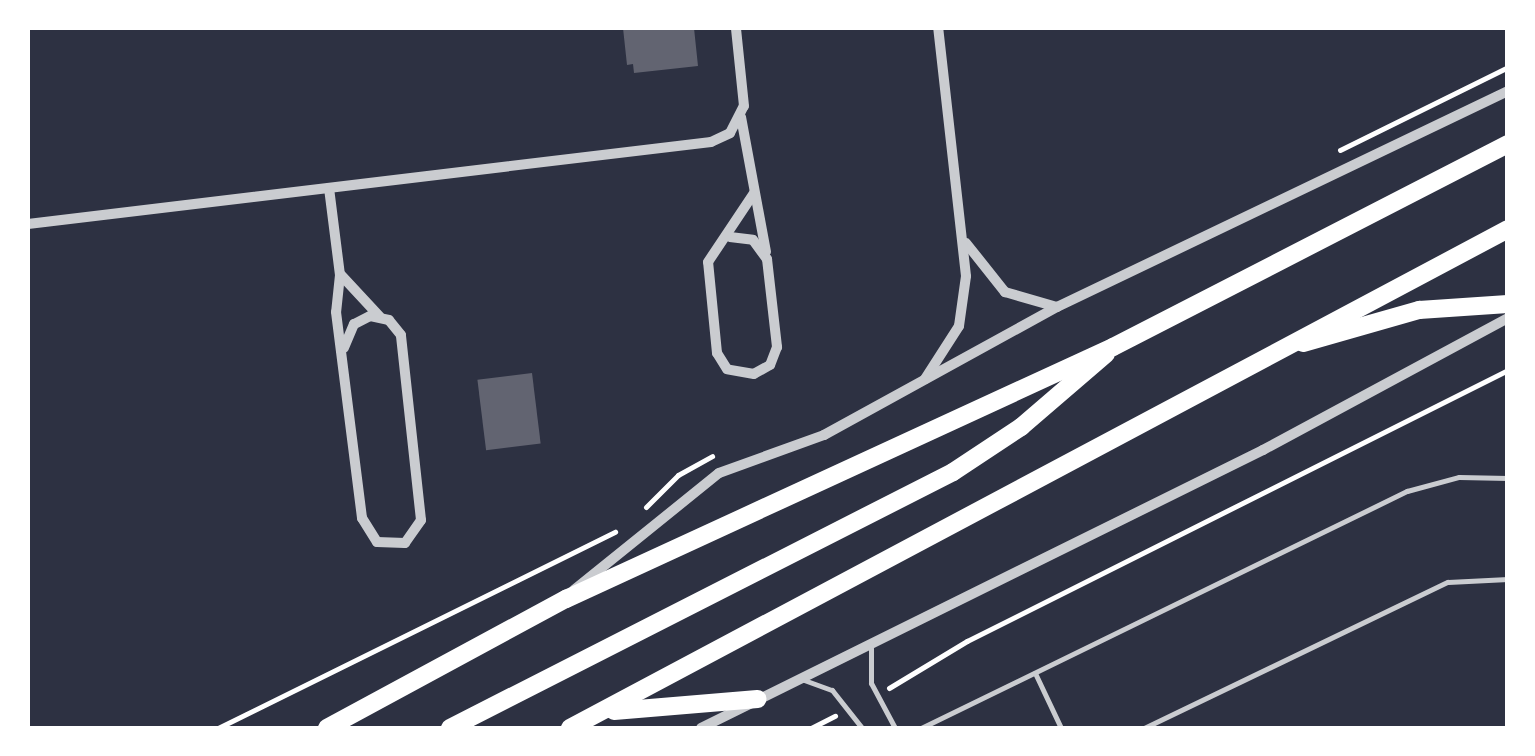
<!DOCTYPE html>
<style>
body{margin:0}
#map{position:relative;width:1535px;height:756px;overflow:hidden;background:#2d3142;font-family:Karla,sans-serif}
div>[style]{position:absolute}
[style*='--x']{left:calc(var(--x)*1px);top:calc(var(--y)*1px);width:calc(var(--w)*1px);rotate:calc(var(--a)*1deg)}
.building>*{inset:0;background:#626471;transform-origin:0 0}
.path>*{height:5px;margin:-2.5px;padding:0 2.5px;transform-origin:2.5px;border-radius:2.5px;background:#fff}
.service>*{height:5px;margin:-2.5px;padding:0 2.5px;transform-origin:2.5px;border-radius:2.5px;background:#caccd0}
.minor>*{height:10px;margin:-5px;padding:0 5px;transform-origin:5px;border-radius:5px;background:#caccd0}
.primary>*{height:18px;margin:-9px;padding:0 9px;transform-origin:9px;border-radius:9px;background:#fff}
span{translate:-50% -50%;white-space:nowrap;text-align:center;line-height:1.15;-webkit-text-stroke:9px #fff;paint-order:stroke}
.frame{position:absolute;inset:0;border:30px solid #fff;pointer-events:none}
</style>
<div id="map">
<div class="building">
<div style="clip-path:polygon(623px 28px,694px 28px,698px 66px,634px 73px,633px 64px,627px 65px)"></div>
<div style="left:532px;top:373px;width:71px;height:55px;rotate:83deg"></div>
</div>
<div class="path">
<div style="--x:1340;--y:150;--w:187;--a:-26.3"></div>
<div style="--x:646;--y:507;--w:45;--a:-45"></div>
<div style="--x:678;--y:475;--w:39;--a:-29"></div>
<div style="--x:889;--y:688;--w:91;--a:-31.1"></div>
<div style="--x:967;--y:641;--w:605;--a:-26.61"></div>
<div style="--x:218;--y:728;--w:443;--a:-26.3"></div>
<div style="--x:811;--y:728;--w:27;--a:-27"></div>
</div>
<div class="service">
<div style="--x:871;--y:648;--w:35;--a:90"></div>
<div style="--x:871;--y:683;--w:51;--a:61.9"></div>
<div style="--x:1035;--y:673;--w:61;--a:64.7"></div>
<div style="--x:804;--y:680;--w:30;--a:20"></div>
<div style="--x:832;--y:690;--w:48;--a:51.7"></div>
<div style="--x:921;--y:728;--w:541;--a:-26"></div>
<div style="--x:1407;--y:491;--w:54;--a:-15.1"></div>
<div style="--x:1459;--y:477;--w:49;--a:1.2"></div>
<div style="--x:1144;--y:728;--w:337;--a:-25.7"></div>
<div style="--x:1448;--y:582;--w:60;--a:-2.9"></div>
</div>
<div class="minor">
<div style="--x:741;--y:117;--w:137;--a:79.5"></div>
<div style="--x:329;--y:188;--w:88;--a:82.8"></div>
<div style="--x:340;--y:275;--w:37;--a:96"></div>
<div style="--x:336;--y:312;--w:208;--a:82.8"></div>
<div style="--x:362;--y:518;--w:28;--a:58"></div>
<div style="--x:377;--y:542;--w:28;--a:2"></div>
<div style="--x:405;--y:543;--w:28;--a:-55"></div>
<div style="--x:421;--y:520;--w:186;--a:-96.2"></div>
<div style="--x:401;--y:335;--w:19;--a:-129"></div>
<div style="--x:389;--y:320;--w:19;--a:-168"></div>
<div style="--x:370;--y:316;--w:18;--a:153"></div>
<div style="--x:354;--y:324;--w:26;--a:113"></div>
<div style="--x:28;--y:224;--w:688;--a:-6.85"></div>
<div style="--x:711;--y:142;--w:21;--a:-25"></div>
<div style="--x:730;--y:133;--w:30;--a:-63"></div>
<div style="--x:744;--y:106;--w:78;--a:-95.9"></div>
<div style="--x:730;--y:237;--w:23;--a:7"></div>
<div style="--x:753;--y:240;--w:24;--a:54"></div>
<div style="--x:767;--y:259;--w:89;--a:83.5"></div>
<div style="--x:777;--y:347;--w:19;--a:111"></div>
<div style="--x:770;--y:365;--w:18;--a:151"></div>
<div style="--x:754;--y:374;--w:27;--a:-170"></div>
<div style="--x:727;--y:369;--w:19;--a:-122"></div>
<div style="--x:717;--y:353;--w:91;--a:-95.6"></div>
<div style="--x:708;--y:262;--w:83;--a:-56.3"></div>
<div style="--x:966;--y:243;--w:63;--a:51.5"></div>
<div style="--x:1005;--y:292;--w:54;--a:16.1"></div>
<div style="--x:341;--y:275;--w:57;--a:47.1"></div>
<div style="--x:925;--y:379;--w:63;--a:-57.3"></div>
<div style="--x:959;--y:326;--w:50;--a:-82"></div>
<div style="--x:966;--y:276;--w:250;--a:-96.4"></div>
<div style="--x:574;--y:590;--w:186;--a:-38.9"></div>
<div style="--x:719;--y:473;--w:112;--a:-19.9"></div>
<div style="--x:824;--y:435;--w:266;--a:-28.8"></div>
<div style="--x:1057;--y:307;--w:500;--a:-25.59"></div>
<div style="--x:701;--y:728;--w:627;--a:-26.32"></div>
<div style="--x:1263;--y:450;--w:278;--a:-28.3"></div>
</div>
<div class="primary">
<div style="--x:1303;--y:343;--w:121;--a:-15.9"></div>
<div style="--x:1419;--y:310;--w:89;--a:-3.9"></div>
<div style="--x:614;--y:711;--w:144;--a:-4.8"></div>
<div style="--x:327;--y:728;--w:272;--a:-28.4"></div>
<div style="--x:566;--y:599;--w:602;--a:-24.74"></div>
<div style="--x:1113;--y:347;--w:444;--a:-27.2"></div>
<div style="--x:450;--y:728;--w:564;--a:-26.97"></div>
<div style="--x:953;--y:472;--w:82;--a:-33.5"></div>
<div style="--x:1021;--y:427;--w:112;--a:-40.7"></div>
<div style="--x:570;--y:728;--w:1062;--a:-28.01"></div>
</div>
<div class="frame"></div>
</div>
